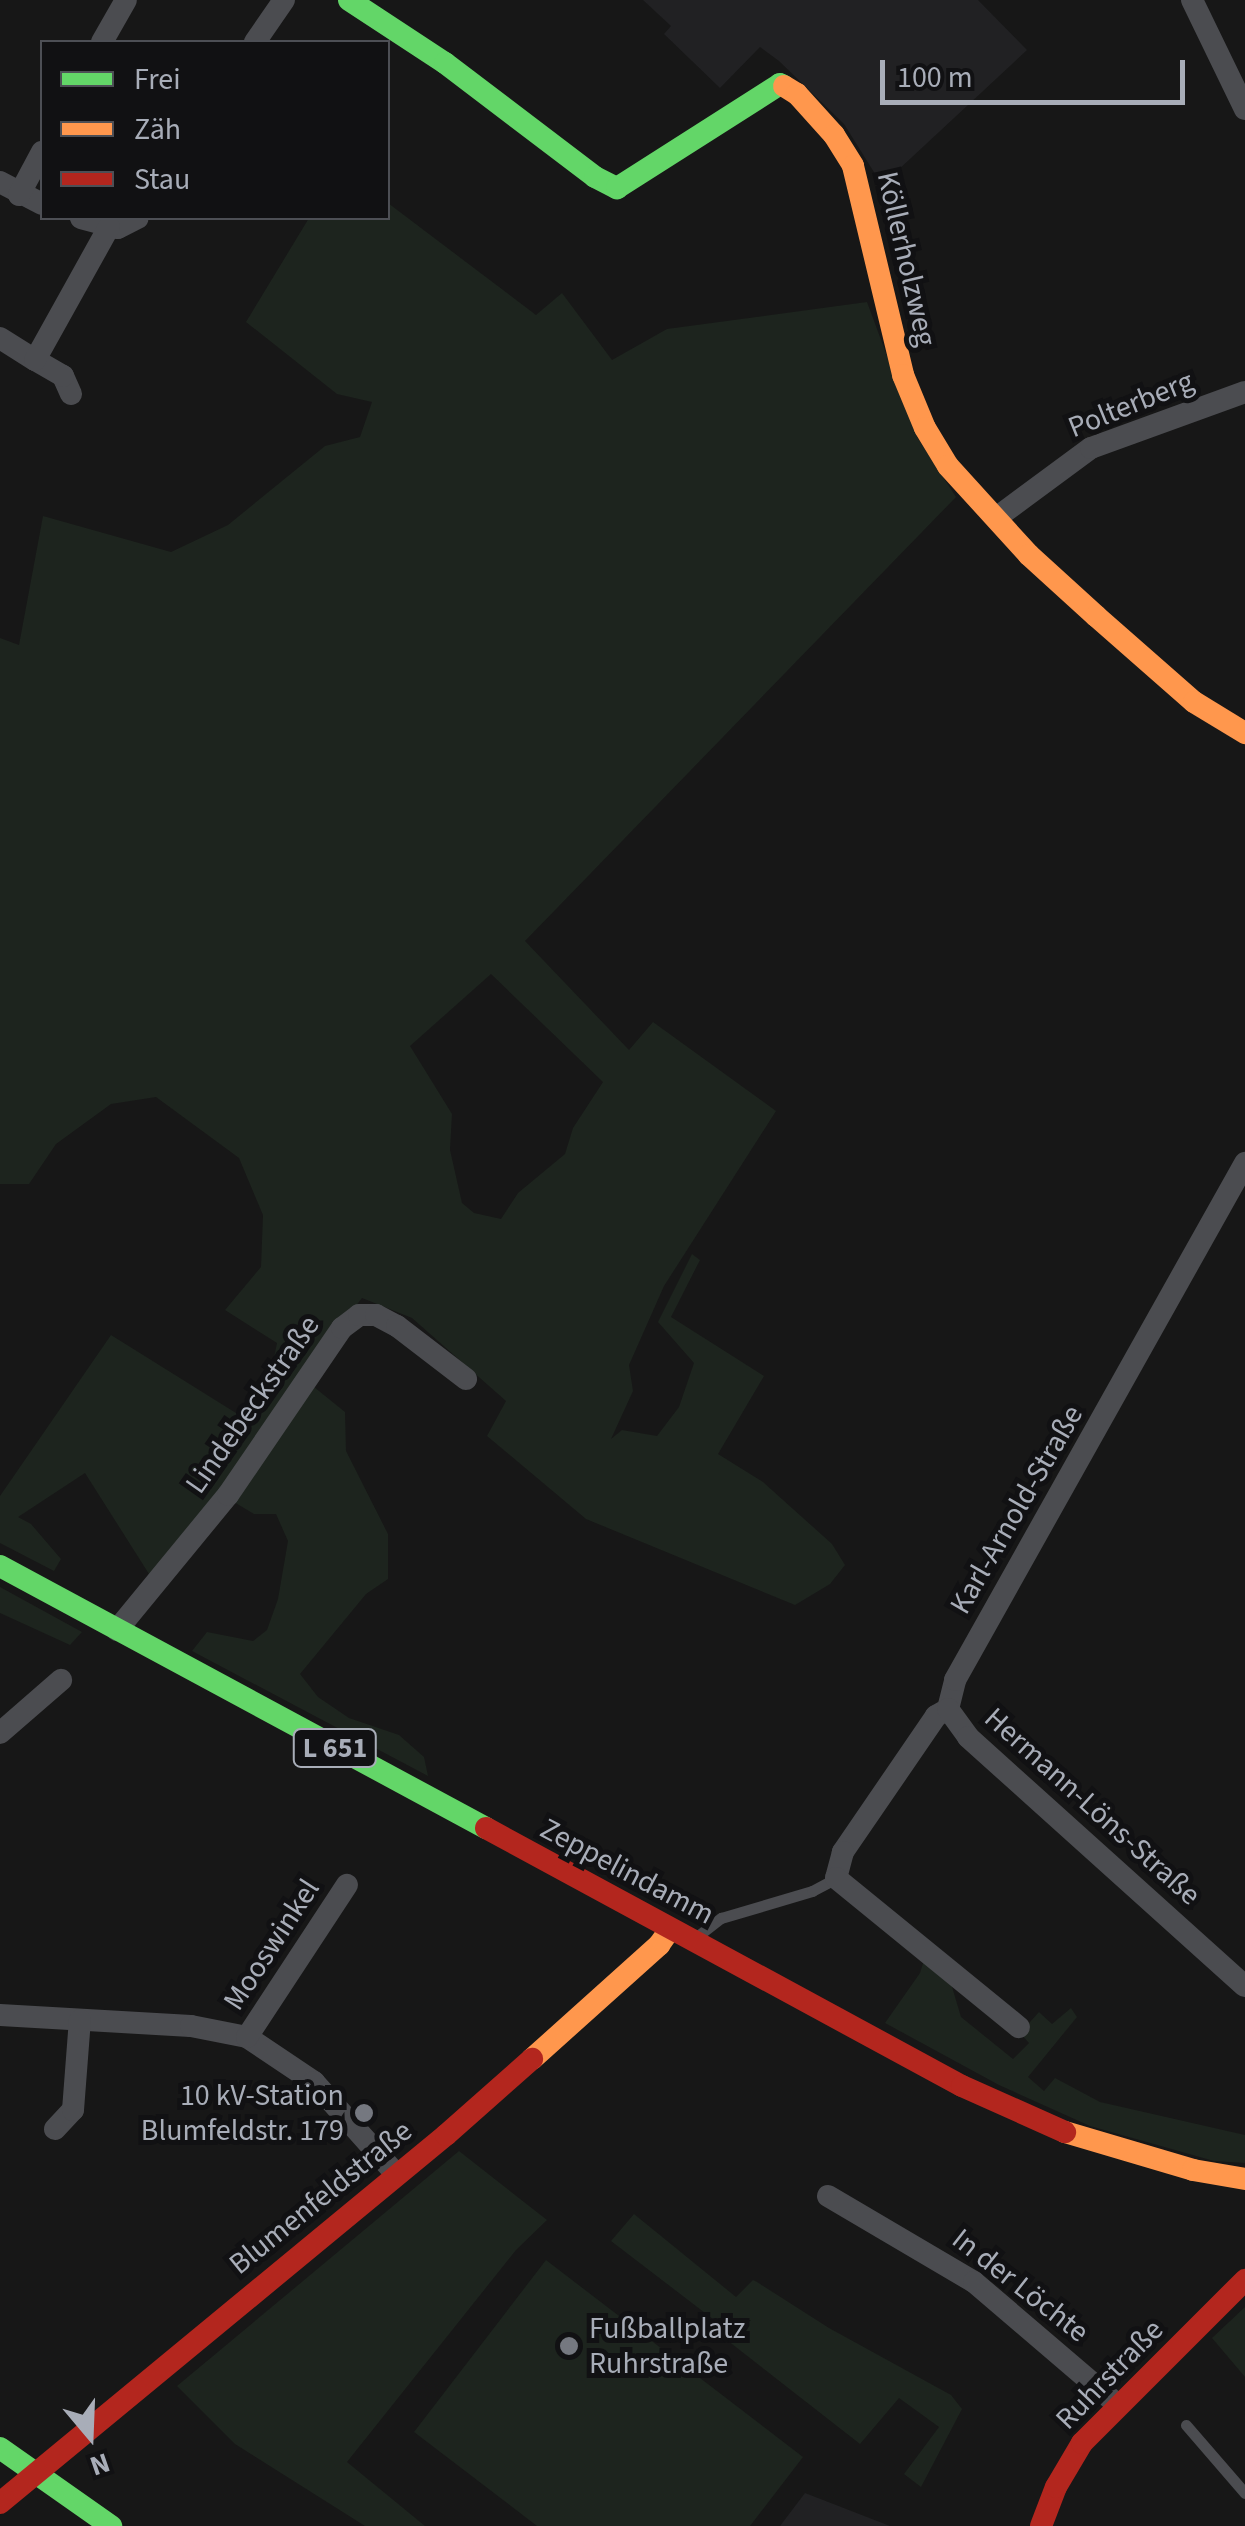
<!DOCTYPE html>
<meta charset="utf-8">
<style>
body{margin:0}
#map{position:relative;width:1245px;height:2526px;overflow:hidden;background:#171717;font-family:"Source Sans 3",sans-serif}
div>[style]{position:absolute}
[style*='--x']{left:calc(var(--x)*1px);top:calc(var(--y)*1px);width:calc(var(--w)*1px);rotate:calc(var(--a)*1deg)}
.built>*{inset:0;background:#212123}
.green>*{inset:0;background:#1d241e}
.lane>*{height:11px;margin:-5.5px;padding:0 5.5px;transform-origin:5.5px;border-radius:5.5px;background:#4b4c50}
.street>*{height:22px;margin:-11px;padding:0 11px;transform-origin:11px;border-radius:11px;background:#4b4c50}
.fast>*{height:22px;margin:-11px;padding:0 11px;transform-origin:11px;border-radius:11px;background:#63d668}
.slow>*{height:22px;margin:-11px;padding:0 11px;transform-origin:11px;border-radius:11px;background:#ff974d}
.jam>*{height:22px;margin:-11px;padding:0 11px;transform-origin:11px;border-radius:11px;background:#b3261e}
.dots>*{width:28px;height:28px;translate:-50% -50%;box-sizing:border-box;border:5px solid #111113;border-radius:50%}
span{translate:-50% -50%;white-space:nowrap;text-align:center;line-height:1.15;-webkit-text-stroke:10px #111113;paint-order:stroke}
.shield-label span{padding:2px 8px;background:#111113;border:2px solid;border-radius:8px;-webkit-text-stroke-width:0}
.shield-label{font-size:28px;color:#a8adb8;font-weight:700}
.street-label{font-size:30px;color:#a8adb8}
.poi-label{font-size:30px;color:#a8adb8}
.right{translate:-100% -50%;text-align:right}
.left{translate:0 -50%;text-align:left}
.legend{position:absolute;left:40px;top:40px;width:350px;height:180px;box-sizing:border-box;background:#111113;border:2px solid #4d4f55;margin:0;padding:12px 18px;list-style:none;font-size:30px;color:#a8adb8}
.legend li{display:flex;align-items:center;gap:20px;height:50px}
.legend b{width:50px;border:2px solid #4d4f55}
.north{position:absolute;left:40px;top:2386px;width:100px;height:100px;-webkit-text-stroke:8px #111113;paint-order:stroke;rotate:161deg;font-size:28px;font-weight:700;line-height:40px;text-align:center;color:#a8adb8}
.north::after{content:'';display:block;margin:auto;width:35px;height:45px;background:#a8adb8;clip-path:polygon(50% 0,100% 100%,50% 72%,0 100%)}
.scale{position:absolute;left:880px;top:60px;width:305px;height:45px;box-sizing:border-box;border:5px solid #a8adb8;border-top:0;padding-left:12px;font-size:30px;line-height:35px;white-space:nowrap;color:#a8adb8;-webkit-text-stroke:8px #111113;paint-order:stroke}
</style>
<div id="map">
<div class="built">
<div style="clip-path:polygon(643px 0,978px 0,1027px 50px,882px 185px,844px 124px,779px 61px,760px 47px,720px 88px,664px 34px,671px 26px)"></div>
<div style="clip-path:polygon(805px 2493px,890px 2526px,891px 2526px,780px 2526px)"></div>
</div>
<div class="green">
<div style="clip-path:polygon(evenodd,388px 203px,536px 315px,562px 293px,612px 360px,667px 329px,867px 302px,917px 437px,956px 497px,525px 941px,629px 1050px,653px 1022px,776px 1111px,664px 1286px,629px 1365px,633px 1391px,611px 1439px,622px 1430px,657px 1436px,679px 1407px,694px 1363px,658px 1322px,692px 1254px,700px 1260px,671px 1317px,764px 1376px,718px 1454px,763px 1482px,832px 1544px,845px 1565px,830px 1584px,795px 1605px,586px 1519px,487px 1436px,506px 1401px,412px 1318px,362px 1298px,311px 1364px,314px 1387px,345px 1412px,346px 1451px,388px 1534px,388px 1579px,366px 1594px,300px 1674px,318px 1697px,349px 1718px,399px 1735px,424px 1757px,428px 1776px,192px 1651px,207px 1632px,253px 1641px,267px 1630px,278px 1599px,288px 1541px,276px 1514px,254px 1514px,234px 1502px,149px 1574px,85px 1473px,18px 1517px,31px 1524px,61px 1559px,54px 1571px,0 1543px,0 1496px,111px 1335px,244px 1418px,270px 1377px,277px 1343px,225px 1310px,261px 1267px,263px 1215px,239px 1158px,156px 1097px,111px 1104px,56px 1144px,29px 1184px,0 1184px,0 638px,19px 645px,43px 516px,171px 552px,228px 525px,325px 446px,360px 437px,372px 402px,337px 394px,246px 322px,309px 218px,388px 218px,388px 203px,491px 974px,603px 1082px,573px 1128px,565px 1154px,518px 1193px,501px 1219px,474px 1213px,462px 1203px,450px 1150px,452px 1114px,410px 1046px,491px 974px)"></div>
<div style="clip-path:polygon(0 1587px,82px 1632px,70px 1645px,0 1613px)"></div>
<div style="clip-path:polygon(925px 1957px,950px 1980px,961px 2017px,1013px 2059px,1029px 2043px,1020px 2033px,1039px 2012px,1052px 2024px,1071px 2008px,1077px 2017px,1028px 2077px,1044px 2091px,1055px 2078px,1100px 2102px,1245px 2135px,1245px 2163px,1214px 2161px,1090px 2126px,999px 2085px,885px 2023px,920px 1973px)"></div>
<div style="clip-path:polygon(459px 2151px,547px 2220px,516px 2250px,347px 2462px,425px 2526px,365px 2526px,235px 2444px,177px 2386px)"></div>
<div style="clip-path:polygon(634px 2214px,736px 2297px,753px 2280px,757px 2282px,829px 2328px,951px 2395px,962px 2409px,921px 2487px,904px 2474px,939px 2427px,899px 2398px,860px 2444px,718px 2333px,722px 2326px,611px 2241px)"></div>
<div style="clip-path:polygon(546px 2260px,803px 2457px,750px 2526px,537px 2526px,414px 2432px)"></div>
<div style="clip-path:polygon(1245px 2307px,1245px 2377px,1212px 2338px)"></div>
</div>
<div class="lane">
<div style="--x:699;--y:1935;--w:28;--a:-38"></div>
<div style="--x:721;--y:1918;--w:95;--a:-16.5"></div>
<div style="--x:812;--y:1891;--w:27;--a:-28"></div>
<div style="--x:1186;--y:2425;--w:90;--a:49.1"></div>
</div>
<div class="street">
<div style="--x:1192;--y:0;--w:121;--a:64.1"></div>
<div style="--x:102;--y:42;--w:48;--a:-60.3"></div>
<div style="--x:255;--y:42;--w:51;--a:-55.4"></div>
<div style="--x:0;--y:182;--w:47;--a:27.6"></div>
<div style="--x:19;--y:195;--w:49;--a:-61.9"></div>
<div style="--x:81;--y:218;--w:38;--a:15"></div>
<div style="--x:118;--y:228;--w:22;--a:-27"></div>
<div style="--x:0;--y:338;--w:41;--a:32.2"></div>
<div style="--x:71;--y:394;--w:20;--a:-114"></div>
<div style="--x:63;--y:376;--w:32;--a:-150"></div>
<div style="--x:35;--y:360;--w:152;--a:-60.9"></div>
<div style="--x:996;--y:518;--w:118;--a:-36.4"></div>
<div style="--x:1091;--y:448;--w:164;--a:-20"></div>
<div style="--x:117;--y:1630;--w:175;--a:-50.6"></div>
<div style="--x:228;--y:1495;--w:202;--a:-55.7"></div>
<div style="--x:342;--y:1328;--w:21;--a:-37"></div>
<div style="--x:359;--y:1315;--w:17;--a:0"></div>
<div style="--x:376;--y:1315;--w:24;--a:28"></div>
<div style="--x:397;--y:1326;--w:87;--a:37.5"></div>
<div style="--x:948;--y:1709;--w:30;--a:-76"></div>
<div style="--x:955;--y:1680;--w:593;--a:-60.71"></div>
<div style="--x:948;--y:1709;--w:14;--a:150"></div>
<div style="--x:936;--y:1716;--w:165;--a:124.4"></div>
<div style="--x:843;--y:1852;--w:27;--a:105"></div>
<div style="--x:836;--y:1878;--w:236;--a:39.2"></div>
<div style="--x:948;--y:1709;--w:34;--a:54"></div>
<div style="--x:968;--y:1737;--w:372;--a:42"></div>
<div style="--x:0;--y:1733;--w:81;--a:-41"></div>
<div style="--x:0;--y:2015;--w:191;--a:3.3"></div>
<div style="--x:191;--y:2026;--w:57;--a:11.1"></div>
<div style="--x:247;--y:2037;--w:81;--a:33.9"></div>
<div style="--x:314;--y:2082;--w:122;--a:48.3"></div>
<div style="--x:247;--y:2037;--w:182;--a:-56.7"></div>
<div style="--x:55;--y:2129;--w:26;--a:-47"></div>
<div style="--x:73;--y:2110;--w:90;--a:-85.6"></div>
<div style="--x:828;--y:2196;--w:169;--a:30.5"></div>
<div style="--x:974;--y:2282;--w:188;--a:40.5"></div>
</div>
<div class="fast">
<div style="--x:349;--y:0;--w:115;--a:33.3"></div>
<div style="--x:445;--y:63;--w:188;--a:37.2"></div>
<div style="--x:595;--y:177;--w:25;--a:27"></div>
<div style="--x:617;--y:188;--w:193;--a:-32.5"></div>
<div style="--x:780;--y:84;--w:4;--a:27"></div>
<div style="--x:0;--y:1566;--w:552;--a:28.33"></div>
<div style="--x:0;--y:2448;--w:136;--a:35.1"></div>
</div>
<div class="slow">
<div style="--x:784;--y:86;--w:15;--a:32"></div>
<div style="--x:797;--y:94;--w:55;--a:47.9"></div>
<div style="--x:834;--y:135;--w:36;--a:58"></div>
<div style="--x:853;--y:166;--w:215;--a:76.5"></div>
<div style="--x:903;--y:375;--w:57;--a:67.5"></div>
<div style="--x:925;--y:428;--w:44;--a:58.8"></div>
<div style="--x:948;--y:466;--w:120;--a:47.7"></div>
<div style="--x:1029;--y:555;--w:91;--a:42.3"></div>
<div style="--x:1096;--y:616;--w:130;--a:41.3"></div>
<div style="--x:1194;--y:702;--w:60;--a:31.3"></div>
<div style="--x:532;--y:2059;--w:171;--a:-41.9"></div>
<div style="--x:659;--y:1945;--w:19;--a:-55"></div>
<div style="--x:1065;--y:2132;--w:134;--a:16.5"></div>
<div style="--x:1193;--y:2170;--w:53;--a:9.8"></div>
</div>
<div class="jam">
<div style="--x:486;--y:1828;--w:541;--a:28.46"></div>
<div style="--x:962;--y:2086;--w:113;--a:24.1"></div>
<div style="--x:0;--y:2503;--w:578;--a:-39.53"></div>
<div style="--x:446;--y:2135;--w:115;--a:-41.5"></div>
<div style="--x:1041;--y:2526;--w:42;--a:-69"></div>
<div style="--x:1056;--y:2487;--w:51;--a:-59.4"></div>
<div style="--x:1082;--y:2443;--w:231;--a:-45"></div>
</div>
<div class="dots">
<div style="left:364px;top:2113px;background:#757880"></div>
<div style="left:569px;top:2346px;background:#757880"></div>
</div>
<div class="shield-label">
<span style="left:335px;top:1748px">L 651</span>
</div>
<div class="street-label">
<span style="left:906px;top:259px;rotate:77deg">Köllerholzweg</span>
<span style="left:1131px;top:405px;rotate:-22deg">Polterberg</span>
<span style="left:253px;top:1405px;rotate:-55deg">Lindebeckstraße</span>
<span style="left:1017px;top:1510px;rotate:-60deg">Karl-Arnold-Straße</span>
<span style="left:1092px;top:1807px;rotate:42deg">Hermann-Löns-Straße</span>
<span style="left:627px;top:1872px;rotate:28deg">Zeppelindamm</span>
<span style="left:272px;top:1945px;rotate:-57deg">Mooswinkel</span>
<span style="left:321px;top:2198px;rotate:-39deg">Blumenfeldstraße</span>
<span style="left:1020px;top:2286px;rotate:38deg">In der Löchte</span>
<span style="left:1110px;top:2375px;rotate:-46deg">Ruhrstraße</span>
</div>
<div class="poi-label">
<span class="right" style="left:344px;top:2113px">10 kV-Station<br>Blumfeldstr. 179</span>
<span class="left" style="left:589px;top:2346px">Fußballplatz<br>Ruhrstraße</span>
</div>
<ul class="legend">
<li><b style="height:12px;background:#63d668"></b>Frei</li>
<li><b style="height:12px;background:#ff974d"></b>Zäh</li>
<li><b style="height:12px;background:#b3261e"></b>Stau</li>
</ul>
<div class="north">N</div>
<div class="scale">100 m</div>
</div>
